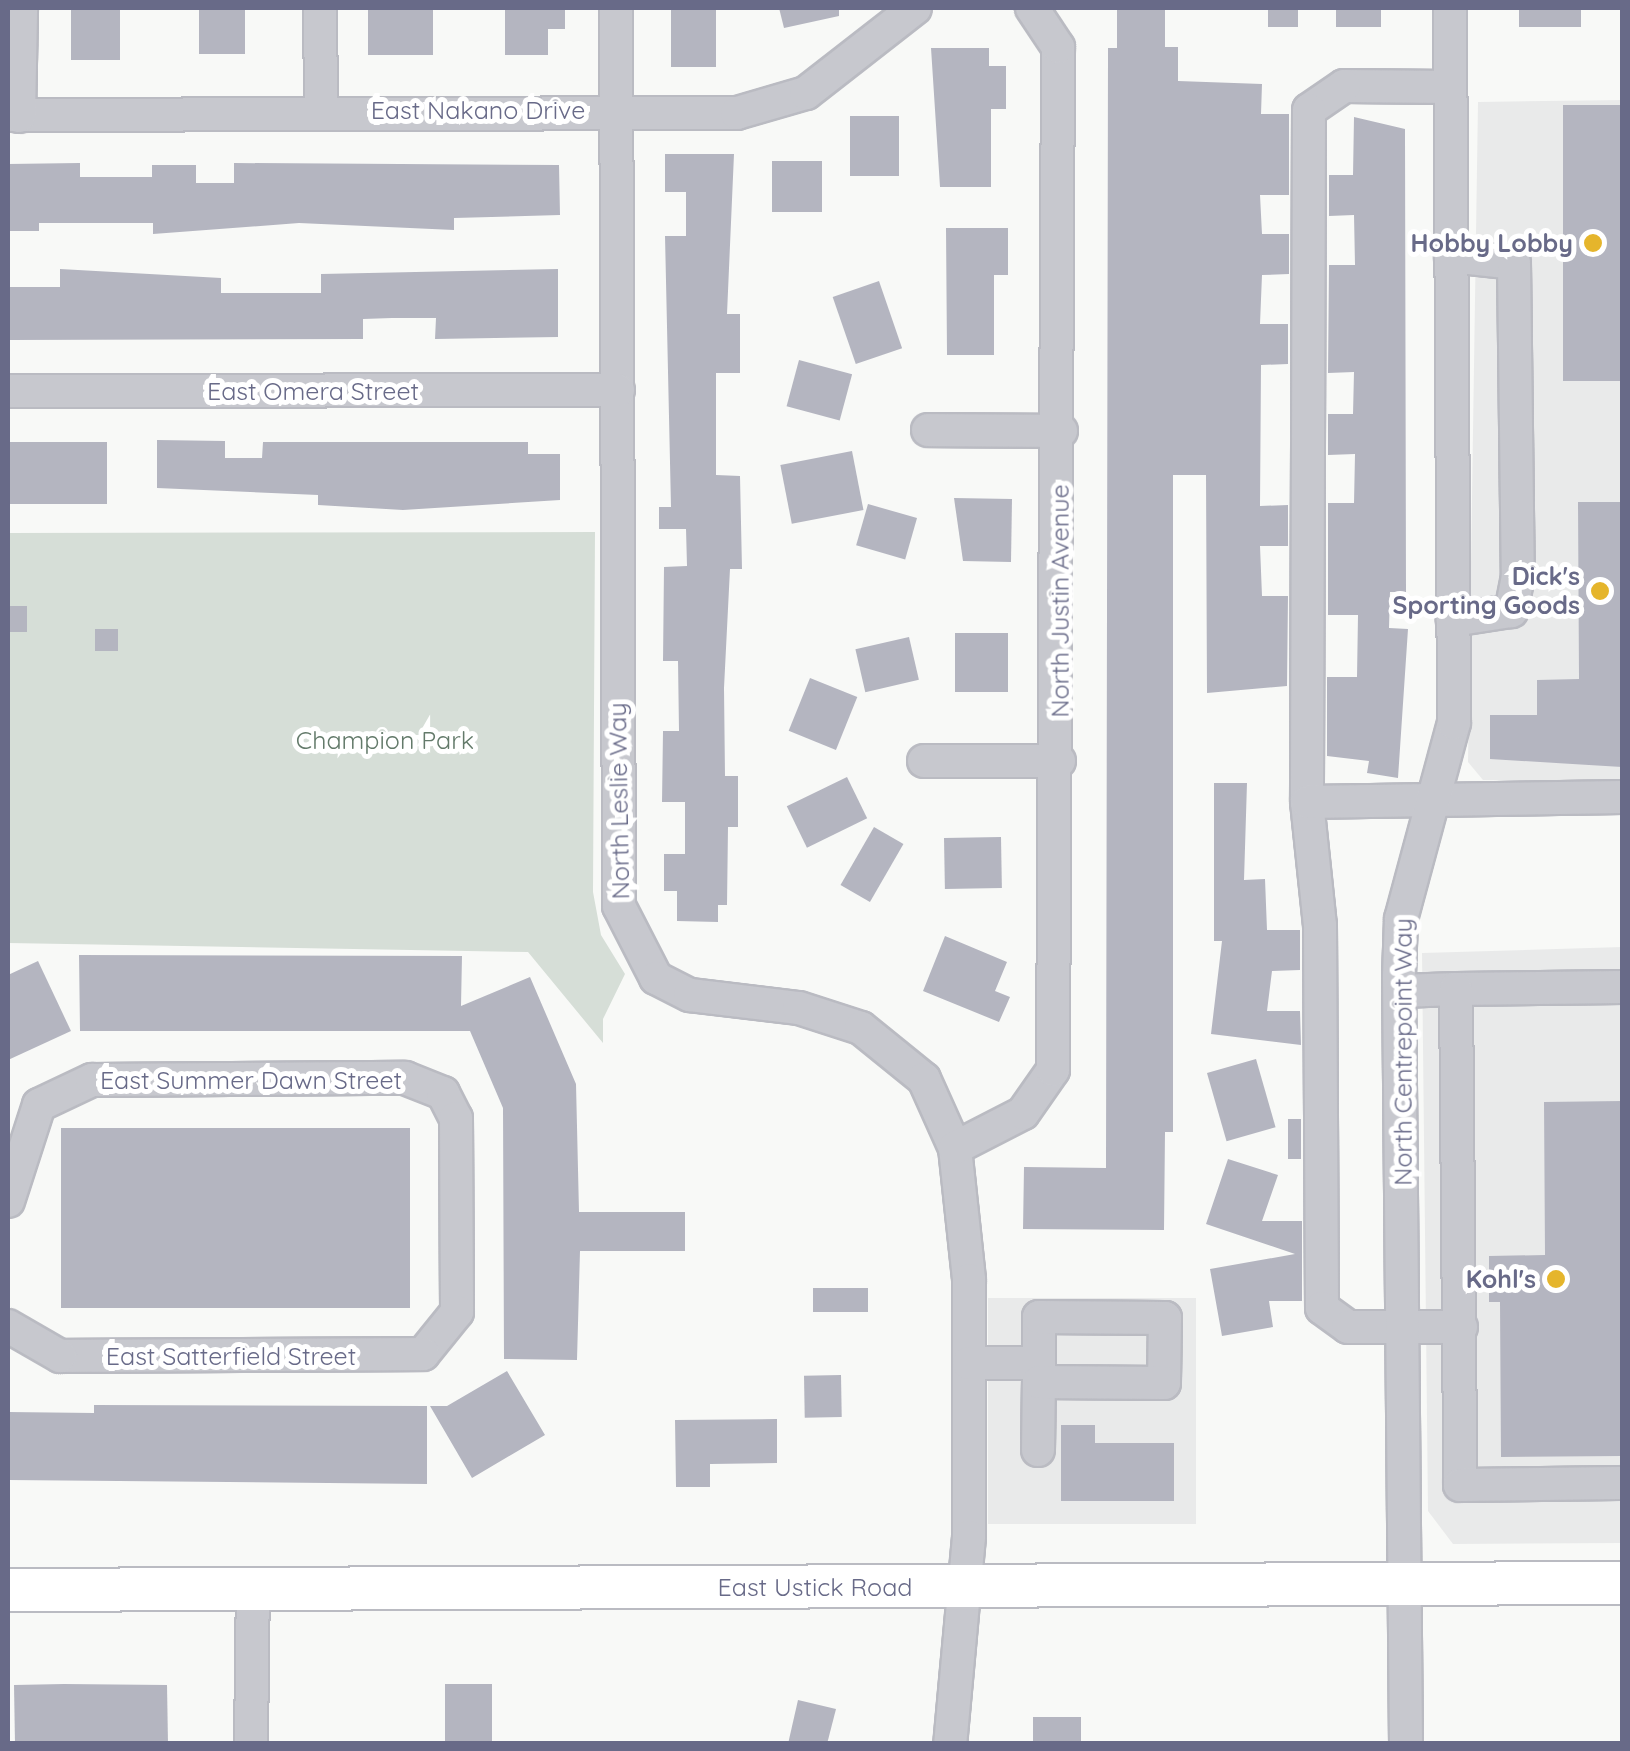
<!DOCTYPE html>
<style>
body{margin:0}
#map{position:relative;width:1630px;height:1751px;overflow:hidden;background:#f8f9f7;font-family:Quicksand,sans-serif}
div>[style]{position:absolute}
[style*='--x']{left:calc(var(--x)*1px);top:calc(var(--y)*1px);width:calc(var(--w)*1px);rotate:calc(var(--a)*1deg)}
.built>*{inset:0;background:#e9eaea;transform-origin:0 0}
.green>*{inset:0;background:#d6ded7}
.building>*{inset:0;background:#b4b5c0;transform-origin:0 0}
.roads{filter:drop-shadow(2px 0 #babbc2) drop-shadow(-2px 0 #babbc2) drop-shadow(0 2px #babbc2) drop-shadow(0 -2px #babbc2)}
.minor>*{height:32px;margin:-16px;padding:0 16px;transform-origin:16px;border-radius:16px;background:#c7c8ce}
.major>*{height:42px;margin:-21px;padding:0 21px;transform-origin:21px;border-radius:21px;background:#fff}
.dots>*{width:28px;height:28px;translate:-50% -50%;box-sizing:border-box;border:5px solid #fff;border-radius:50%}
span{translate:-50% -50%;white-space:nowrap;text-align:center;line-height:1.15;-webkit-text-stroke:10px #fff;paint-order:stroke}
.street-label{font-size:25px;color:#686a88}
.poi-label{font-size:25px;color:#686a88;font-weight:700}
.right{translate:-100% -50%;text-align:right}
.park-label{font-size:25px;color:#637a6a}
.frame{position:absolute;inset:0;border:10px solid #686a88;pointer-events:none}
</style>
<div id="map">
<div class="built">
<div style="clip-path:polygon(1622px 100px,1622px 782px,1483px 780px,1468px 762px,1478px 102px)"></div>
<div style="clip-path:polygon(1622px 947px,1622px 1543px,1453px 1544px,1428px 1511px,1422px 953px)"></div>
<div style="left:988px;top:1298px;width:208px;height:226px"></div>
</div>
<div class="green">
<div style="clip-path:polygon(595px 532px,593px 892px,601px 935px,625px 974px,603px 1019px,603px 1043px,528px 952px,8px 943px,8px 533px)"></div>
</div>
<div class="building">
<div style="left:71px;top:8px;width:49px;height:52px"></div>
<div style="left:199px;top:8px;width:46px;height:46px"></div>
<div style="left:368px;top:8px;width:65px;height:47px"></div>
<div style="clip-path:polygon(505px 8px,565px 8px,565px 29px,548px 29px,548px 55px,505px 55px)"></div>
<div style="left:671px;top:8px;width:45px;height:59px"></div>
<div style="clip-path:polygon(779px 8px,839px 8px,839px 16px,784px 28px)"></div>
<div style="clip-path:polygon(1117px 8px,1165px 8px,1165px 47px,1178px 47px,1178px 81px,1262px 84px,1261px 114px,1289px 114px,1289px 195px,1260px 195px,1262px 234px,1289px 234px,1289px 274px,1262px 275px,1260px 324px,1288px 324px,1288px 364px,1261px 365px,1260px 506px,1288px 505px,1288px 546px,1260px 546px,1262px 596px,1288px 596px,1287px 686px,1207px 693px,1206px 475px,1173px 475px,1173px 1132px,1165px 1132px,1164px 1230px,1023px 1229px,1024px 1167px,1106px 1168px,1108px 48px,1117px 48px)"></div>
<div style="left:1268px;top:8px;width:30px;height:19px"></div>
<div style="left:1336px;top:8px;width:45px;height:19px"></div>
<div style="left:1519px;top:8px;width:62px;height:19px"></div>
<div style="clip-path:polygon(931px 48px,989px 48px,989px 66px,1006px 66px,1006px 109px,991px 109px,991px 187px,940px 187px)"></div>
<div style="left:1563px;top:105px;width:59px;height:276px"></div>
<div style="left:850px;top:116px;width:49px;height:60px"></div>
<div style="clip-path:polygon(1354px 117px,1405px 129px,1406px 592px,1390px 592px,1389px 628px,1408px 629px,1398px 778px,1367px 773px,1369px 761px,1327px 756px,1327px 677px,1357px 677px,1358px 615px,1328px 615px,1328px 503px,1354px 503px,1355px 454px,1328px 455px,1328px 414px,1353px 414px,1354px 372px,1328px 373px,1329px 265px,1355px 265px,1354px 215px,1329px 216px,1329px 175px,1353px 175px)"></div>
<div style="clip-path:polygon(665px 154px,734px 154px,727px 314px,740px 314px,740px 373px,716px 373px,716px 475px,740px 476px,742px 569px,730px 569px,724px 688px,725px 776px,738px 776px,738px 827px,728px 827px,727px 905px,718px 905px,718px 922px,677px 921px,677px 891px,664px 891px,664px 854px,685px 854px,685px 802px,662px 802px,663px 731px,679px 731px,678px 661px,663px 661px,664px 567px,687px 566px,686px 529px,659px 529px,659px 507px,671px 507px,665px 236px,686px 236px,686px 192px,665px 192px)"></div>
<div style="left:772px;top:161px;width:50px;height:51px"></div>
<div style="clip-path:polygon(80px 163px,80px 177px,152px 177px,152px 165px,196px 165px,196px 183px,234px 183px,234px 163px,559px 165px,560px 215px,454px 218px,454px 230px,299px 223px,153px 234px,153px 223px,39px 223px,39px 231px,8px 231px,8px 164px)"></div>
<div style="clip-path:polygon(946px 228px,1008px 228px,1008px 275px,994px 275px,994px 355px,947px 355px)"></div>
<div style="clip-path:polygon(60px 269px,221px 278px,221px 293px,321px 293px,321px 274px,558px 269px,558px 337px,435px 339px,436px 318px,392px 318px,363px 319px,363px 339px,8px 340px,8px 287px,60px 287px)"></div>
<div style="left:879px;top:281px;width:71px;height:49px;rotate:71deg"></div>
<div style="left:799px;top:360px;width:55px;height:48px;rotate:15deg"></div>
<div style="clip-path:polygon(157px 440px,225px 441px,225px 458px,262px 458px,263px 442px,528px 442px,528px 454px,560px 454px,560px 500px,403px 510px,318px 505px,318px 495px,157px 488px)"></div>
<div style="left:107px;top:442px;width:62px;height:99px;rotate:90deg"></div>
<div style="left:852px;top:451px;width:60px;height:73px;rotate:79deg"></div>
<div style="clip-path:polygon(954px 498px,1012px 499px,1011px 562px,963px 561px)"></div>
<div style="clip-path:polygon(1578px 502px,1622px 502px,1622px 767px,1490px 759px,1490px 715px,1537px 715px,1537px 680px,1579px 679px)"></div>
<div style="left:868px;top:504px;width:51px;height:43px;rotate:16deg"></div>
<div style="left:8px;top:606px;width:19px;height:26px"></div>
<div style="left:95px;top:629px;width:23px;height:22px"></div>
<div style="left:955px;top:633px;width:53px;height:59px"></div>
<div style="left:909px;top:637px;width:44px;height:55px;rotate:77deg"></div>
<div style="left:810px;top:678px;width:51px;height:57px;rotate:22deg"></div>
<div style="left:847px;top:777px;width:46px;height:67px;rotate:64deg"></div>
<div style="clip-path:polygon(1214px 783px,1247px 783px,1244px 880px,1265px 879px,1267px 930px,1300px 930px,1300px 970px,1272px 971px,1267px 1011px,1300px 1011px,1301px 1045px,1211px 1034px,1222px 941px,1214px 941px)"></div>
<div style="left:874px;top:827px;width:34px;height:67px;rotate:30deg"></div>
<div style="left:1001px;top:837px;width:51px;height:57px;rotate:89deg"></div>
<div style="clip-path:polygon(945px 936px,1007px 962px,995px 991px,1010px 997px,999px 1022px,923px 991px)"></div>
<div style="clip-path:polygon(79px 955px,462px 956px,461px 1006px,530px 977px,576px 1084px,579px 1212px,685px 1212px,685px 1251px,580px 1251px,577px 1360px,504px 1359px,503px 1108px,470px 1031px,80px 1031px)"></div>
<div style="clip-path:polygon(38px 961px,71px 1031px,8px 1060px,8px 975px)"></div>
<div style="left:1256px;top:1059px;width:71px;height:51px;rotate:74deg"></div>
<div style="clip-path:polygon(1622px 1101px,1622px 1456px,1501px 1457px,1500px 1302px,1489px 1302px,1489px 1256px,1545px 1255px,1544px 1102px)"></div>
<div style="left:1288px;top:1119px;width:13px;height:40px"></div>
<div style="left:410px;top:1128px;width:180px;height:349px;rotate:90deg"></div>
<div style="clip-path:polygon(1228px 1159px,1278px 1175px,1262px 1221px,1302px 1221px,1302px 1301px,1269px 1301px,1273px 1327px,1222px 1336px,1210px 1269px,1295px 1254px,1206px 1224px)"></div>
<div style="left:813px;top:1288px;width:55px;height:24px"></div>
<div style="clip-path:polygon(507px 1371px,545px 1435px,472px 1478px,430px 1406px,447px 1406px)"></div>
<div style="left:841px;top:1375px;width:42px;height:37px;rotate:89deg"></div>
<div style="clip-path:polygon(94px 1405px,427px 1406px,427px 1484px,8px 1480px,8px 1412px,94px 1413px)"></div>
<div style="clip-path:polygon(777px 1419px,777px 1463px,710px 1464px,710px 1487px,676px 1487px,675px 1420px)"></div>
<div style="clip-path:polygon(1061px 1425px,1095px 1425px,1095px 1443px,1174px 1443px,1174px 1501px,1061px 1501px)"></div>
<div style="clip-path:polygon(64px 1684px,167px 1685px,168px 1744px,15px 1744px,14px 1685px)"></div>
<div style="left:445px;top:1684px;width:47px;height:60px"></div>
<div style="clip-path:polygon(798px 1700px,836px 1709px,827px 1744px,788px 1744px)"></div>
<div style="left:1033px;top:1717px;width:48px;height:27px"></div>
</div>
<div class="roads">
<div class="minor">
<div style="--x:320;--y:8;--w:101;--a:89.4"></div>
<div style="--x:616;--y:8;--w:898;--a:89.81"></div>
<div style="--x:619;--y:906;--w:81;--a:62.8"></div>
<div style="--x:656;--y:978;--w:38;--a:27"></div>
<div style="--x:690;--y:995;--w:110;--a:6.8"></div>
<div style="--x:799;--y:1008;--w:65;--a:17.9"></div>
<div style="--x:861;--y:1028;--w:81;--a:39"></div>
<div style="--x:924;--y:1079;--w:76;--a:65.8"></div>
<div style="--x:955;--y:1148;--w:133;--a:83.9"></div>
<div style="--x:969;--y:1280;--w:257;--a:90"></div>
<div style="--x:969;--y:1537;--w:208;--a:95.2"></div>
<div style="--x:1450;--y:87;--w:106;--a:-179.5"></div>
<div style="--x:1344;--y:86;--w:42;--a:145.6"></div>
<div style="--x:1309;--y:110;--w:692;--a:90.17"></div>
<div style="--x:1307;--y:802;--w:124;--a:84"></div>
<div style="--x:1320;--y:925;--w:383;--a:89.7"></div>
<div style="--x:1322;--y:1308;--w:32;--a:36"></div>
<div style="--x:1348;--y:1327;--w:113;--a:0"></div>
<div style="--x:8;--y:115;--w:729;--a:-0.16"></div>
<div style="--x:737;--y:113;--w:72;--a:-16.2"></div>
<div style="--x:806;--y:93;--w:138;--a:-37.9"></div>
<div style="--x:19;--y:116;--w:108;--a:-88.9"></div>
<div style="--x:1451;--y:256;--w:63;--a:6.3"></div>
<div style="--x:1514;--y:263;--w:313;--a:89.3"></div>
<div style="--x:1518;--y:576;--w:36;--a:101"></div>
<div style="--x:1511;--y:611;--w:59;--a:171.2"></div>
<div style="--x:8;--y:391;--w:610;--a:-0.09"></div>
<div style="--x:928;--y:430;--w:133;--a:0.4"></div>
<div style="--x:924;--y:761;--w:135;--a:0"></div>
<div style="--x:1307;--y:802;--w:315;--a:-0.9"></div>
<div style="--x:1456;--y:989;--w:166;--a:-0.7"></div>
<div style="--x:1400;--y:991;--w:56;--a:-2"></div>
<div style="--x:1456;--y:989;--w:496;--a:89.5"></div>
<div style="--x:1460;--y:1485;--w:162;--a:-0.7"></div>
<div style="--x:955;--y:1148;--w:76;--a:-27.2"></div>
<div style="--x:1023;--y:1113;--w:52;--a:-55.1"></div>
<div style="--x:1053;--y:1070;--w:1023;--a:-89.72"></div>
<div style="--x:1058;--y:47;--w:47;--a:-123.7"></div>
<div style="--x:8;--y:1201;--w:101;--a:-72.1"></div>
<div style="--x:39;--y:1105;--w:59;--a:-25.3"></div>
<div style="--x:92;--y:1080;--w:313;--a:-0.4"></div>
<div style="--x:405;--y:1078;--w:41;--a:21.5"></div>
<div style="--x:443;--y:1093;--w:28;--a:63"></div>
<div style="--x:456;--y:1118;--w:194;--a:89.7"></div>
<div style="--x:457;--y:1312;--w:54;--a:129"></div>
<div style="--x:423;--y:1354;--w:363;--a:179.7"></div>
<div style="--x:60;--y:1356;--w:60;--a:-150"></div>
<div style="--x:969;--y:1363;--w:70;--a:0"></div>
<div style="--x:1038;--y:1450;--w:68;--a:-89.2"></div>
<div style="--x:1039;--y:1382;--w:65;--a:-90"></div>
<div style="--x:1039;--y:1317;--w:126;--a:0.5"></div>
<div style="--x:1165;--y:1318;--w:65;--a:90.9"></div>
<div style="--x:1164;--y:1383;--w:125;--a:-179.5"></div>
<div style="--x:251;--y:1744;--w:154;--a:-89.3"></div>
<div style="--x:1406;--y:1744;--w:768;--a:-90.52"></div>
<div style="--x:1399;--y:976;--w:57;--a:-88"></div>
<div style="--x:1401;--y:919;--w:203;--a:-74.9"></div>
<div style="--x:1454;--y:723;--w:715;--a:-90.32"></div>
</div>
<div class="major">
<div style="--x:8;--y:1590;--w:1614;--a:-0.25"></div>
</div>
</div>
<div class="dots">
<div style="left:1593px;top:243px;background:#e5b52c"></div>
<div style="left:1600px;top:591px;background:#e5b52c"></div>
<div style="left:1556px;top:1279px;background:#e5b52c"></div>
</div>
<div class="street-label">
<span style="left:478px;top:110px">East Nakano Drive</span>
<span style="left:313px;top:391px">East Omera Street</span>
<span style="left:1060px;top:601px;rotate:-90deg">North Justin Avenue</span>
<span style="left:619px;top:801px;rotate:-91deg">North Leslie Way</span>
<span style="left:1403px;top:1052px;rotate:-90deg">North Centrepoint Way</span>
<span style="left:251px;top:1080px">East Summer Dawn Street</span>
<span style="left:231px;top:1356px">East Satterfield Street</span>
<span style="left:815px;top:1587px">East Ustick Road</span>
</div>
<div class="poi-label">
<span class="right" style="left:1573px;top:243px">Hobby Lobby</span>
<span class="right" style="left:1580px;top:591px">Dick's<br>Sporting Goods</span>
<span class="right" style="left:1536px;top:1279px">Kohl's</span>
</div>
<div class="park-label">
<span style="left:385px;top:740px">Champion Park</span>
</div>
<div class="frame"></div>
</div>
